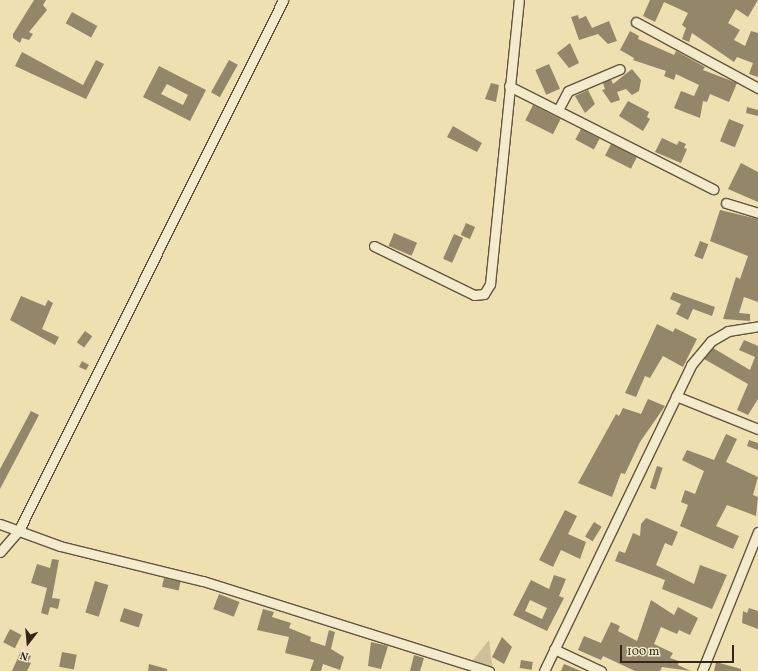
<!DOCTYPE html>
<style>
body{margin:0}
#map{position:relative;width:758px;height:671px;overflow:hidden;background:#eee0b1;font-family:Vollkorn,serif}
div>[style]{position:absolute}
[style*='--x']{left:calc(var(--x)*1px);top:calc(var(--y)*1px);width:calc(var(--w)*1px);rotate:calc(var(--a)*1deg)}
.green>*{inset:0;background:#cec097}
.building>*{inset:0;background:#948668;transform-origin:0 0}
.roads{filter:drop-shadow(1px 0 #62543f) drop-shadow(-1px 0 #62543f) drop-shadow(0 1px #62543f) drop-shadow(0 -1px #62543f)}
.minor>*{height:9px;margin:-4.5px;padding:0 4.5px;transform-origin:4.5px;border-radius:4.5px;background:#f4ebcc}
span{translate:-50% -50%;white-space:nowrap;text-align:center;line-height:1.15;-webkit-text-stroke:3px #f4ebcc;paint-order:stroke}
.north{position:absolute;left:8px;top:623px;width:40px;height:40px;-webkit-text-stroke:3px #f4ebcc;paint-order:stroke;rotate:196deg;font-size:11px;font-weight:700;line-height:16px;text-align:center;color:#332519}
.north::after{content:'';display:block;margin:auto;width:14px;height:18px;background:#332519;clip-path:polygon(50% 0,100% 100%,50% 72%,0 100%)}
.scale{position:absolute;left:620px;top:645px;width:114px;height:18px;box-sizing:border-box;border:2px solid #332519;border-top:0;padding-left:5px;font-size:12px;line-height:14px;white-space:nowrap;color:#332519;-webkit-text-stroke:3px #f4ebcc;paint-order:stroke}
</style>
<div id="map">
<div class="green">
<div style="clip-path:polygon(489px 640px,493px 671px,466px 671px,469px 665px)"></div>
</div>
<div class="building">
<div style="clip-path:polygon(34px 0,46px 0,43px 5px,47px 10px,29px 32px,33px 34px,29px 40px,22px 38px,20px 43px,13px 38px,13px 34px)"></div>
<div style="clip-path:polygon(650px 0,758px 0,748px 17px,736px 9px,728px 23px,740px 30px,734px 40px,745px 46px,751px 31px,758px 33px,758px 77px,749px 74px,753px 63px,737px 57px,734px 62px,692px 33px,689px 42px,682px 39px,686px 28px,682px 25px,688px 13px,664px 2px,655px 22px,643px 16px)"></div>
<div style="left:72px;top:12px;width:29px;height:13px;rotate:29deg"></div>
<div style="clip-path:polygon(578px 15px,579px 19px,586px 16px,592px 28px,609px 21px,617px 41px,608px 44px,598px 34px,579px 40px,571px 17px)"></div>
<div style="clip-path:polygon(630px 31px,639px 36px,638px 39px,674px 55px,676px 51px,705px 67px,703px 70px,737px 83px,729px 102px,710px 94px,707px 102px,703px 101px,700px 118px,674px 108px,681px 91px,694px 96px,699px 85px,676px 74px,674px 80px,664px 76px,666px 71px,633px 60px,634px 58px,620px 50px)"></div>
<div style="clip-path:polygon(570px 43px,579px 63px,569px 68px,557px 53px)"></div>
<div style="clip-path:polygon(22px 52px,83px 85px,96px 60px,104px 64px,86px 99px,15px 66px)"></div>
<div style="left:229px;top:60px;width:10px;height:37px;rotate:29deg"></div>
<div style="left:549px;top:64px;width:27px;height:15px;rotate:66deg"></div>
<div style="clip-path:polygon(evenodd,159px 66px,206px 90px,190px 121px,143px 97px,159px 66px,167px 84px,188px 95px,183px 105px,161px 94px,167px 84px)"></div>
<div style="clip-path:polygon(632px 69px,641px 80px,639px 91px,632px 95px,626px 89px,617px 92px,620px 100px,611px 103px,602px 90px,605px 89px,603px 83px,611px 79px,613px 84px)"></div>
<div style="clip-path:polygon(491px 83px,499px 85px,496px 102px,485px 99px)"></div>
<div style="clip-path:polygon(588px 90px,595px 104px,585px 113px,575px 96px)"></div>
<div style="clip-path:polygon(628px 101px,649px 112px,647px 117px,650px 119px,643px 131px,619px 116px)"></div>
<div style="left:533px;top:105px;width:31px;height:17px;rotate:27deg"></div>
<div style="clip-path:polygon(747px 107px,758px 110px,758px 116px,746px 113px)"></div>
<div style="left:729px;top:119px;width:16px;height:24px;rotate:22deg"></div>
<div style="clip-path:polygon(453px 126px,482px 143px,477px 152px,447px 137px)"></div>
<div style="left:581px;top:129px;width:21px;height:12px;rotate:28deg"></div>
<div style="clip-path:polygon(662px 138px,677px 145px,679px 141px,686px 144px,684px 148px,687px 149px,681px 163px,655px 152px)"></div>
<div style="left:611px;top:144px;width:29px;height:13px;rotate:27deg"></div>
<div style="clip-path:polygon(741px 163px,758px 172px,758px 202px,728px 189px)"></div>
<div style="clip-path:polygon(720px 210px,758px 219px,758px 302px,744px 297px,739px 313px,750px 314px,750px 321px,723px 319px,736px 277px,740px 279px,748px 256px,710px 241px)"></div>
<div style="left:466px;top:223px;width:10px;height:13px;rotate:24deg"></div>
<div style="left:394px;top:233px;width:25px;height:14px;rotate:23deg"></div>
<div style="left:454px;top:234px;width:10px;height:27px;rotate:24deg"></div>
<div style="left:700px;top:241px;width:9px;height:16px;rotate:21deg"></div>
<div style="clip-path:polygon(673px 292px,715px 307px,712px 316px,693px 309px,688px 320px,676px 314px,681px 304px,670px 299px)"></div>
<div style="clip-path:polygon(21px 296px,45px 306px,48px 300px,53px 303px,42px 329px,59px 337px,55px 345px,10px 320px)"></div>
<div style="clip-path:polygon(657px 324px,673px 332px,675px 328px,697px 339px,683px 367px,663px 356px,650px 378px,645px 376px,636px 397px,625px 393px)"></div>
<div style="left:85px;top:331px;width:9px;height:14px;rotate:36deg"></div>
<div style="clip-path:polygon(744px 340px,758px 346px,758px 399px,748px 415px,737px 410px,748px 384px,704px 359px,713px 348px,750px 370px,755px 357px,739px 350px)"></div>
<div style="clip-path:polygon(82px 361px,89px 365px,86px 370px,79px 367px)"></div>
<div style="clip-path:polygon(648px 399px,665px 406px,640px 442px,625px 474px,621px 473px,612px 497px,578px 483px,616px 414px,619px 416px,623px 408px,641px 414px)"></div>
<div style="clip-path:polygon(31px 411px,39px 415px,0 489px,0 469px)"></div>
<div style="clip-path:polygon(726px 434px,737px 439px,726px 462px,758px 477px,753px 495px,758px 497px,756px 516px,727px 505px,716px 526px,739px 536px,733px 549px,680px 526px,688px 505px,681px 502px,685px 490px,695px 494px,704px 471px,682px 460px,687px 450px,714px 460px)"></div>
<div style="clip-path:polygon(749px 440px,758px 443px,758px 450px,747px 446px)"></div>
<div style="left:657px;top:466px;width:6px;height:23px;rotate:18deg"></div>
<div style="clip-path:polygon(565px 510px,577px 516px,568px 534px,586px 542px,580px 559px,561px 550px,553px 567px,539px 560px)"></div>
<div style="clip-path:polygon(646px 518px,678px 532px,672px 546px,665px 543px,656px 565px,694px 584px,700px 565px,727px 575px,712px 609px,662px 589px,665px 580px,615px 561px,619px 551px,625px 553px,633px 533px,640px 536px,641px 524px)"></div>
<div style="left:594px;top:522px;width:9px;height:17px;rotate:32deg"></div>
<div style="clip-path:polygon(52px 559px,59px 560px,52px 598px,60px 599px,58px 609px,50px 607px,48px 615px,41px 613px,47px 588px,31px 583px,37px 564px,50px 568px)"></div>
<div style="clip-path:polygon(evenodd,554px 575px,566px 579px,559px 596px,564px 598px,547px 631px,513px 615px,531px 580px,549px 589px,554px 575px,530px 600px,547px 608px,542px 619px,525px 611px,530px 600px)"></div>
<div style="left:164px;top:578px;width:17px;height:9px;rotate:13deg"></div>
<div style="left:95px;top:581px;width:14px;height:33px;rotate:17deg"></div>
<div style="left:219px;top:594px;width:22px;height:16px;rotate:21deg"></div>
<div style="clip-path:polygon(651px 600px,674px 615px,678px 607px,698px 618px,690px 635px,679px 630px,677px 634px,661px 627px,654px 644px,673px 653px,670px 658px,679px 661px,678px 665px,691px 671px,662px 667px,660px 671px,635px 671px,603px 656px,601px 660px,578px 650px,584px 636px,601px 643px,611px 622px,620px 626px,618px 631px,637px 641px)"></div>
<div style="left:124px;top:608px;width:20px;height:14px;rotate:18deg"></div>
<div style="clip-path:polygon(749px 608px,758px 611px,758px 629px,742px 623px,743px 611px,747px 613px)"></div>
<div style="clip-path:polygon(263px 609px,274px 612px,272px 617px,291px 623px,289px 628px,311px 637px,310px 641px,325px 646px,329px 630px,335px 632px,331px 649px,344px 657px,340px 670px,323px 664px,321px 671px,310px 671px,314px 660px,285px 653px,289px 637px,257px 630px)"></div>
<div style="left:10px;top:629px;width:13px;height:15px;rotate:27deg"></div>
<div style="clip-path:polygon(502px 637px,512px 647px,504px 664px,492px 657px)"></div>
<div style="clip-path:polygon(371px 642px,388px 646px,381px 669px,368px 666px)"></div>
<div style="clip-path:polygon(21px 651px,31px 656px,28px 662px,31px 663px,27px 671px,12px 671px)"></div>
<div style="left:62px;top:652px;width:15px;height:15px;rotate:11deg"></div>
<div style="clip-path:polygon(414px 655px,424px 658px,420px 671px,410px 671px)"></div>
<div style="left:521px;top:660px;width:12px;height:8px;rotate:9deg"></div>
<div style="clip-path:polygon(716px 662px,741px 669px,741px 671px,714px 671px)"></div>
<div style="clip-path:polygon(149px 664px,167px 669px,167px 671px,148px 671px)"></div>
<div style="clip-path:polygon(564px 664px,581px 671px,561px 671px)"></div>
</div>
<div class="roads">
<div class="minor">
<div style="--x:636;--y:22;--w:139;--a:28.4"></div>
<div style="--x:509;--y:86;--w:229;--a:26.8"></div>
<div style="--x:558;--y:110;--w:21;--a:-62"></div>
<div style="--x:568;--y:91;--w:56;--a:-22.9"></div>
<div style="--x:726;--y:203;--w:34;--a:17"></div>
<div style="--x:374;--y:246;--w:111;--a:26.1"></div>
<div style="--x:474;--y:295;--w:10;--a:-6"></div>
<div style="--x:484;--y:294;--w:12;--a:-59"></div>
<div style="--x:490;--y:284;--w:285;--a:-84.2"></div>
<div style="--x:676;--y:396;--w:88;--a:21.9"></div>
<div style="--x:0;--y:524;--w:64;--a:20.1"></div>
<div style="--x:60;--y:546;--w:147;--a:13.8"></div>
<div style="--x:203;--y:581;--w:300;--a:17.5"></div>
<div style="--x:0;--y:552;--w:29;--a:-49"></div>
<div style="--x:19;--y:530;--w:592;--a:-63.52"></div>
<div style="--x:554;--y:649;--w:52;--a:25.1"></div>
<div style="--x:544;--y:671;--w:339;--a:-64.3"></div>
<div style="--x:691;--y:365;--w:31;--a:-50"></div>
<div style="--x:711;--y:341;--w:20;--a:-30"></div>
<div style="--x:728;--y:331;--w:30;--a:-9"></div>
<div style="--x:702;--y:671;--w:150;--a:-68.1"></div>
</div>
</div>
<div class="north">N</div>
<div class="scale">100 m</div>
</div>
